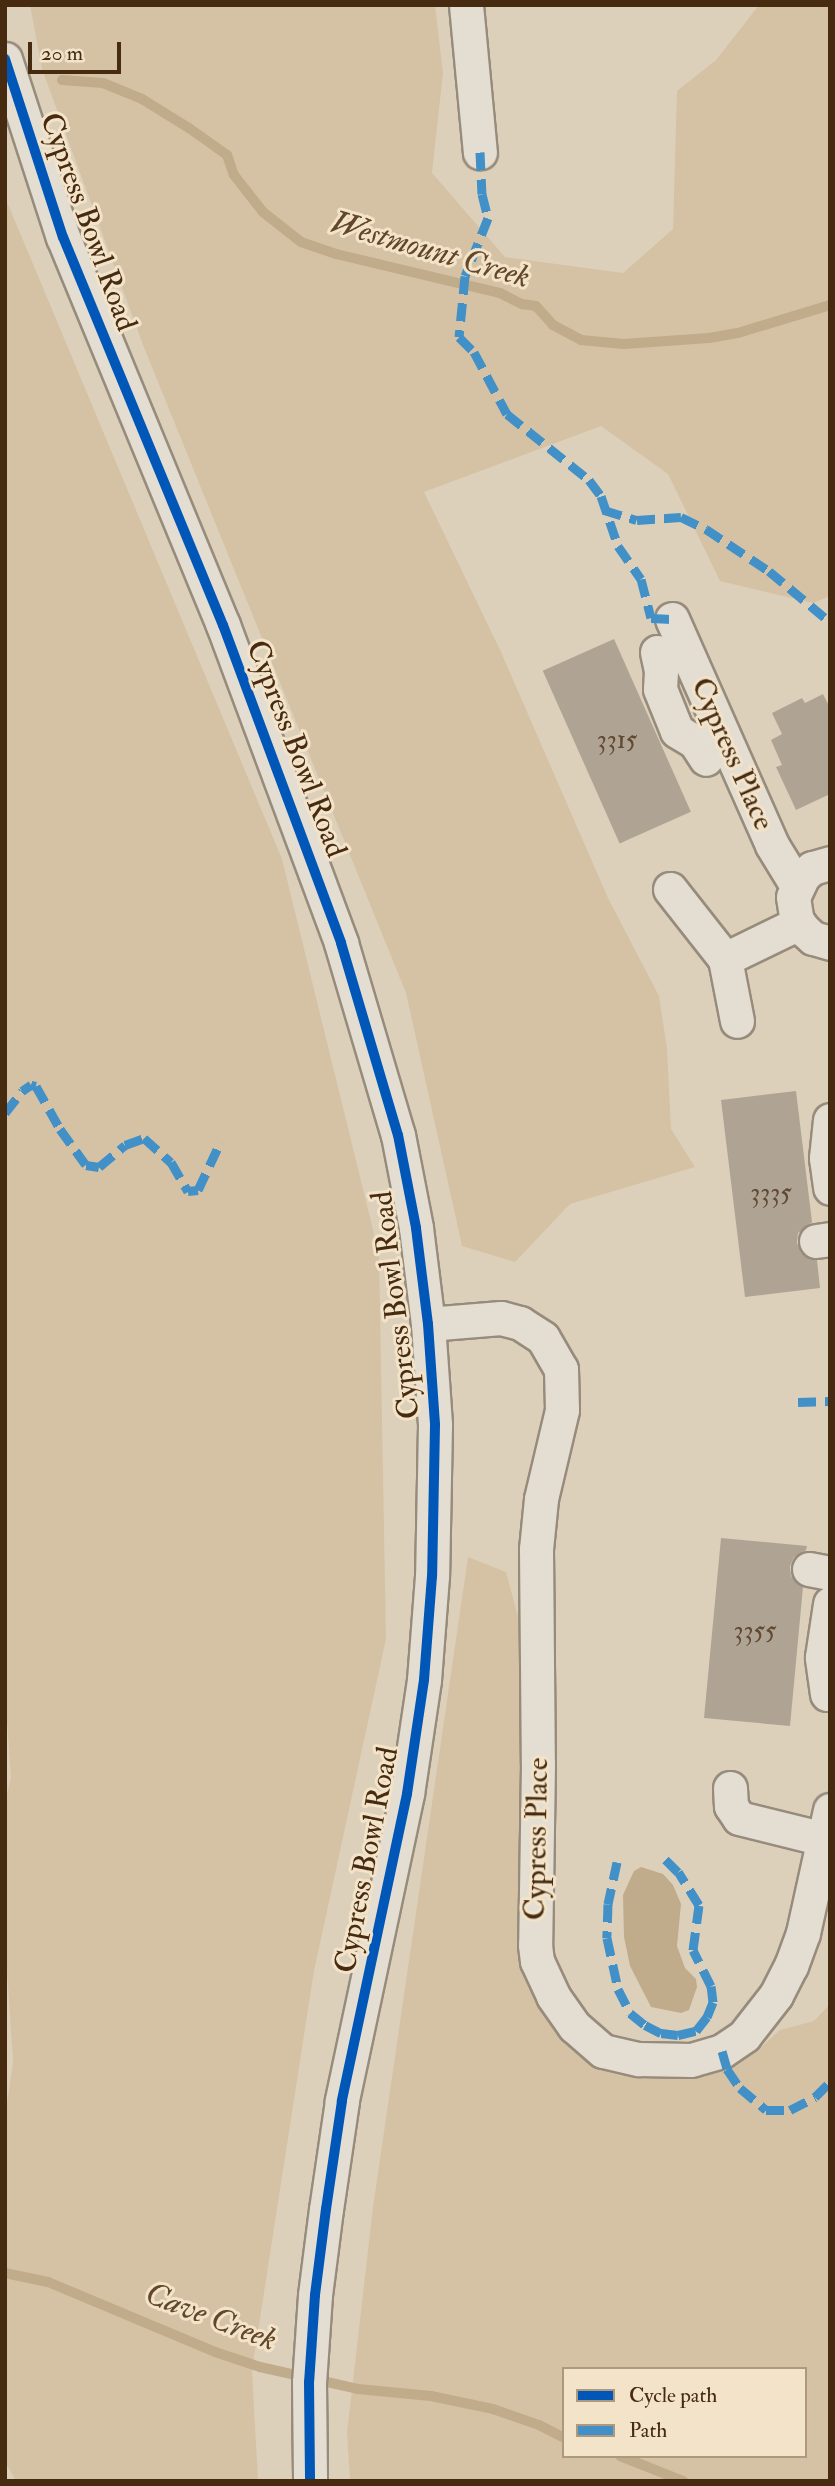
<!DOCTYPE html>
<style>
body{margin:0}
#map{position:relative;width:835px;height:2486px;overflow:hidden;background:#ddd0ba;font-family:"IM FELL Double Pica",serif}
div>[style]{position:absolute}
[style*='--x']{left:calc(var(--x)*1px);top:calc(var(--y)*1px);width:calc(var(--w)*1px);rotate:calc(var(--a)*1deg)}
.green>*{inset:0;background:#d5c2a4}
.water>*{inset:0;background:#c0ab8b}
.stream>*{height:10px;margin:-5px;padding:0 5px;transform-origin:5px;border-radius:5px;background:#c0ab8b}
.building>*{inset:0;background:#afa494;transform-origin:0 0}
.roads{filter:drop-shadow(2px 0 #978c7c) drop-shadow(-2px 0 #978c7c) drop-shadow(0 2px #978c7c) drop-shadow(0 -2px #978c7c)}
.minor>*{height:33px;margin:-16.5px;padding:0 16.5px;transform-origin:16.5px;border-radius:16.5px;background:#e4ddd2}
.quiet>*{height:9px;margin-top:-4.5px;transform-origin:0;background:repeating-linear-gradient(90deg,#4190c7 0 18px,transparent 0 27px)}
.cycleway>*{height:10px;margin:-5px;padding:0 5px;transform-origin:5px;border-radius:5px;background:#0057b8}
span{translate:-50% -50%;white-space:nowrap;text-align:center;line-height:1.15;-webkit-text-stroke:6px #f2e3c9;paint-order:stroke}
.number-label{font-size:26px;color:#614932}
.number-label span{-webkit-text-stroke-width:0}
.street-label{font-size:30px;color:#472b11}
.water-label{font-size:32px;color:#62472a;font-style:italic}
.frame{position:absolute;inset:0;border:7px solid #472b11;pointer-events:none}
.legend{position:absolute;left:562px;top:2367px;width:245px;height:91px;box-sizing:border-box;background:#f2e3c9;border:2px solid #ae997f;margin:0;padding:9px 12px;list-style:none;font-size:21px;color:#472b11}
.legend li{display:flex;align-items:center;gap:14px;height:35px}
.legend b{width:35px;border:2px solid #ae997f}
.scale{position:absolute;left:28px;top:42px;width:93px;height:32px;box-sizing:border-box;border:4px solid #472b11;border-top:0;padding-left:9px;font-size:21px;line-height:24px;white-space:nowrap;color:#472b11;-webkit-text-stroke:5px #f2e3c9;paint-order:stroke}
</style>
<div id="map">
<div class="green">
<div style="clip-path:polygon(30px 5px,435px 5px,443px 73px,432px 173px,505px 257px,623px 273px,673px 229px,677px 91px,716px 60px,759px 5px,830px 5px,830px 596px,813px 603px,720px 581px,668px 474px,601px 426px,424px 492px,501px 652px,608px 898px,659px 996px,667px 1048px,671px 1129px,695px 1167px,570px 1204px,515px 1262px,462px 1246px,406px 993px,143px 345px,42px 69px)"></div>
<div style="clip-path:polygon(5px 197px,282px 859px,379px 1254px,386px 1639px,314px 1971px,252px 2370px,258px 2481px,16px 2481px,5px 2462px,5px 2117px,13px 2062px,5px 1941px,5px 1802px,11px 1778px,5px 1693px)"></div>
<div style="clip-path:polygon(evenodd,468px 1557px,506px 1572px,519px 1620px,524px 1778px,523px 1891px,575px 2044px,700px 2073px,728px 2067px,759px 2049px,780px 2030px,814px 2021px,830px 2004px,830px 2481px,350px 2481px,347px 2433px,373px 2207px,468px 1557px,564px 2369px,805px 2369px,805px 2456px,564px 2456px,564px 2369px)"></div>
</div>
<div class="water">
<div style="clip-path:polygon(641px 1867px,663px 1874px,673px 1885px,681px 1904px,677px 1946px,685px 1968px,696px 1979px,697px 1987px,689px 2010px,681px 2013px,651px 2007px,630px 1966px,624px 1937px,623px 1895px,634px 1871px)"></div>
</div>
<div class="stream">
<div style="--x:62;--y:80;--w:41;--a:4.2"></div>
<div style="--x:103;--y:83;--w:42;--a:22.3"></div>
<div style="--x:142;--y:99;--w:55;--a:31.7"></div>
<div style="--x:189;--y:128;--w:47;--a:35.4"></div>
<div style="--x:227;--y:155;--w:21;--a:71"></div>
<div style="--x:234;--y:175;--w:47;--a:51.9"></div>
<div style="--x:263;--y:212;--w:48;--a:38.3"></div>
<div style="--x:301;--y:242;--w:37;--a:19"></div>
<div style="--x:336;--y:254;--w:169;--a:13.4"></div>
<div style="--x:500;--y:293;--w:25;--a:27"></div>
<div style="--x:522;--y:304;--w:14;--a:8"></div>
<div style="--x:536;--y:306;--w:25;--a:48"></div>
<div style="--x:553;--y:325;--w:32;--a:28"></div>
<div style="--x:581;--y:340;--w:43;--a:5.3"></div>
<div style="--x:624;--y:344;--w:85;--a:-4"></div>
<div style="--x:709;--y:338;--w:29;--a:-10"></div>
<div style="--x:738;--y:333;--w:96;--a:-16.9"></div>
<div style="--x:5;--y:2273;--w:44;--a:11.8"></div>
<div style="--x:48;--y:2282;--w:181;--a:22.7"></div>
<div style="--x:215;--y:2352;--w:47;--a:18.4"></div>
<div style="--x:260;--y:2367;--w:100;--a:12.7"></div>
<div style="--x:358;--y:2389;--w:73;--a:5.5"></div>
<div style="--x:431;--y:2396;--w:63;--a:11.8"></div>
<div style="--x:493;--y:2409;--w:49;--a:19.2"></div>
<div style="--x:539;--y:2425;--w:28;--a:27"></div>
<div style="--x:620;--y:2456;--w:68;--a:21.6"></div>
</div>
<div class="building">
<div style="left:614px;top:639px;width:189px;height:78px;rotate:66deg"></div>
<div style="clip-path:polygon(823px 694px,830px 708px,830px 794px,796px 810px,776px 767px,782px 765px,771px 740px,782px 734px,772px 713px,802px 698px,805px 703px)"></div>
<div style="clip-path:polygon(796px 1091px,812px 1222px,798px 1233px,797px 1243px,801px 1253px,817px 1260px,820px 1288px,745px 1297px,721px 1100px)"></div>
<div style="clip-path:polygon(721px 1538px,807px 1546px,806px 1550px,794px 1557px,790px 1566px,791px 1576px,803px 1587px,790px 1726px,704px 1718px)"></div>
</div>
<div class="roads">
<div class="minor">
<div style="--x:466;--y:5;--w:148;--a:84.6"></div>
<div style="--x:5;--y:59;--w:187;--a:72"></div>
<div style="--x:63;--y:237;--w:420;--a:67.6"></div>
<div style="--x:223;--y:625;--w:339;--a:69.6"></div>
<div style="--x:341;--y:943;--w:200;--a:73.5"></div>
<div style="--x:398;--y:1135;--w:95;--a:79"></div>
<div style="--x:416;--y:1228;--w:97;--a:82.9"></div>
<div style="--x:428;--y:1324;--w:101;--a:86"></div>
<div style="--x:435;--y:1425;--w:151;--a:91.1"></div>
<div style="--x:432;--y:1576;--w:104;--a:94.4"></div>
<div style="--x:424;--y:1680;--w:115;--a:98.5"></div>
<div style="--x:407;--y:1794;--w:314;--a:102"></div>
<div style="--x:342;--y:2101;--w:109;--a:98.4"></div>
<div style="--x:326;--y:2209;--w:87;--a:97.3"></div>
<div style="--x:315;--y:2295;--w:87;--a:93.9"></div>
<div style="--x:309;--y:2382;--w:99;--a:89.4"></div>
<div style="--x:672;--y:619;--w:247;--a:66.1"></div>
<div style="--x:772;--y:845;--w:48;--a:58.6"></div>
<div style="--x:657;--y:652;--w:19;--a:78"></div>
<div style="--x:661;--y:671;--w:18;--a:93"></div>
<div style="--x:660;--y:689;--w:45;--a:68"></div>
<div style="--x:677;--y:731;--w:21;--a:31"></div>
<div style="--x:695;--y:742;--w:20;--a:57"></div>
<div style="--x:830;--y:863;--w:19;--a:164"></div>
<div style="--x:812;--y:868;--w:12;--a:138"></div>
<div style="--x:803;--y:876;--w:23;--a:115"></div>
<div style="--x:793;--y:897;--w:24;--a:81"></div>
<div style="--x:797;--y:921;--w:11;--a:52"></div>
<div style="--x:804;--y:930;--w:12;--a:42"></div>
<div style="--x:813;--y:938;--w:18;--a:16"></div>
<div style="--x:670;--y:889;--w:89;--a:51.8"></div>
<div style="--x:725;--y:959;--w:63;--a:79"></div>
<div style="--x:725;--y:959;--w:82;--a:-25.9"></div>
<div style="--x:830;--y:1120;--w:38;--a:96"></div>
<div style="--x:826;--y:1158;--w:30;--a:82"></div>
<div style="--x:816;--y:1241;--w:14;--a:-8"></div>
<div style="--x:428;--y:1324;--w:73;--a:-4.7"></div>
<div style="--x:501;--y:1318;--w:20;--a:15"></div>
<div style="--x:520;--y:1323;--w:27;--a:33"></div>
<div style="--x:543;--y:1338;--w:36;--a:60"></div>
<div style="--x:561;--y:1369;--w:41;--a:88.6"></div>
<div style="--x:562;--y:1410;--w:91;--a:103.3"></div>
<div style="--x:541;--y:1499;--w:50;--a:95.7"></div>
<div style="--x:536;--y:1549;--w:215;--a:89.5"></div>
<div style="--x:538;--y:1764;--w:181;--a:90.9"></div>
<div style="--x:535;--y:1945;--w:16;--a:83"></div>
<div style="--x:537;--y:1961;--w:38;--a:65"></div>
<div style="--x:553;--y:1996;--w:37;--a:55"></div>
<div style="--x:574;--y:2026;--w:38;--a:41"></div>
<div style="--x:603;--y:2051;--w:37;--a:13"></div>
<div style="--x:639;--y:2059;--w:52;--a:1.1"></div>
<div style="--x:691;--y:2060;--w:32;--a:-16"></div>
<div style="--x:722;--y:2051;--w:27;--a:-34"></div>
<div style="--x:744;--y:2036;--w:52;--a:-52"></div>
<div style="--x:776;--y:1995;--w:33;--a:-63"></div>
<div style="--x:791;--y:1966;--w:35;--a:-70"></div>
<div style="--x:803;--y:1933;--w:126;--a:-77.6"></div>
<div style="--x:809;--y:1569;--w:21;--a:11"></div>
<div style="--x:827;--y:1694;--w:37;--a:-98"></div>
<div style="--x:822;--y:1657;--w:54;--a:-81.4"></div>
<div style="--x:730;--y:1788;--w:18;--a:87"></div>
<div style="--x:731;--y:1806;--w:14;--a:56"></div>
<div style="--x:739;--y:1818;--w:88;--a:13.9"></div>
</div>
</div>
<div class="quiet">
<div style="--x:480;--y:152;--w:42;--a:87.3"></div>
<div style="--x:482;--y:194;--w:25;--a:76"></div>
<div style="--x:488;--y:218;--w:62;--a:111.6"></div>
<div style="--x:465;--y:276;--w:61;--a:95.6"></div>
<div style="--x:459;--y:337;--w:21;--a:45"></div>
<div style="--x:474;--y:352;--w:70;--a:62"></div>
<div style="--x:507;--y:414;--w:105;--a:38.8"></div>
<div style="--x:589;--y:480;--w:20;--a:53"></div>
<div style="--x:601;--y:496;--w:53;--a:71.2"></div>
<div style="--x:618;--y:546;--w:40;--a:55.1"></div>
<div style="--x:641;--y:579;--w:40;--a:75.6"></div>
<div style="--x:651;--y:618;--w:21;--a:3"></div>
<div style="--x:604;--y:510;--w:34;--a:17"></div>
<div style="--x:637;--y:520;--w:44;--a:-3.9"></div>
<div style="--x:681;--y:517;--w:28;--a:26"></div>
<div style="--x:706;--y:529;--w:76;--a:33.7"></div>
<div style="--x:769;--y:571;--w:80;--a:39.9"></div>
<div style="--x:5;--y:1113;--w:28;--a:-52"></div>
<div style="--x:22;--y:1091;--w:11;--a:-34"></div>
<div style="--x:31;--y:1085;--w:5;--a:11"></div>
<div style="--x:36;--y:1086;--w:49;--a:60.8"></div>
<div style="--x:60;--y:1129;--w:44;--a:54.2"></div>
<div style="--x:86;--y:1165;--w:13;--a:9"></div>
<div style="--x:99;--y:1167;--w:34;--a:-40"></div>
<div style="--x:125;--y:1145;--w:20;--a:-20"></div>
<div style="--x:144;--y:1138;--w:36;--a:42"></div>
<div style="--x:171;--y:1162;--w:34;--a:60"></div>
<div style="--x:188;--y:1191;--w:10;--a:-6"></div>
<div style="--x:198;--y:1190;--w:54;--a:-64.9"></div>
<div style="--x:798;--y:1402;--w:32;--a:-2"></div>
<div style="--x:617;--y:1862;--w:43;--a:102.1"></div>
<div style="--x:608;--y:1904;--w:34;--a:92"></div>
<div style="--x:607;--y:1938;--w:52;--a:77.8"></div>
<div style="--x:618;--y:1989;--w:27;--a:63"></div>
<div style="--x:630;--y:2013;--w:19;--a:39"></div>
<div style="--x:645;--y:2025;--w:18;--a:27"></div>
<div style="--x:661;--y:2033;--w:17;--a:7"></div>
<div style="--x:678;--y:2035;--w:18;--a:-13"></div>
<div style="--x:696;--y:2031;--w:18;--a:-52"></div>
<div style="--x:707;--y:2017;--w:16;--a:-68"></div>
<div style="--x:713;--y:2002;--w:16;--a:-97"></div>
<div style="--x:711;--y:1986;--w:40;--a:-116.6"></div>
<div style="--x:693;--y:1950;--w:45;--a:-82.4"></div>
<div style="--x:699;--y:1905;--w:39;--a:-122"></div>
<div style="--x:678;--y:1872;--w:25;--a:-135"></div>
<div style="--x:722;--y:2051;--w:19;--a:74"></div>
<div style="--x:727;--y:2069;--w:23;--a:56"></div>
<div style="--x:740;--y:2088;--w:34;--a:40"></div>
<div style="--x:766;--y:2110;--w:24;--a:0"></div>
<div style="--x:790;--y:2110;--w:28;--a:-27"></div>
<div style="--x:815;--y:2097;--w:21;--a:-45"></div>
</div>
<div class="cycleway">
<div style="--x:5;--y:59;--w:187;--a:72"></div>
<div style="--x:63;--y:237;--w:420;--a:67.6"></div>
<div style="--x:223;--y:625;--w:339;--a:69.6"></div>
<div style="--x:341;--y:943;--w:200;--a:73.5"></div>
<div style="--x:398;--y:1135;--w:95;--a:79"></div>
<div style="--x:416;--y:1228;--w:97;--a:82.9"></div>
<div style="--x:428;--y:1324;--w:101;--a:86"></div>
<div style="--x:435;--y:1425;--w:151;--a:91.1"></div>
<div style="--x:432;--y:1576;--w:104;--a:94.4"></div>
<div style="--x:424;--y:1680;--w:115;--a:98.5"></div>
<div style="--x:407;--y:1794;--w:314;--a:102"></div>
<div style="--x:342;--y:2101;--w:109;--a:98.4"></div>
<div style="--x:326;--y:2209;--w:87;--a:97.3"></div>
<div style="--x:315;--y:2295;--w:87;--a:93.9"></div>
<div style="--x:309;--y:2382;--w:99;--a:89.4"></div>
</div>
<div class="number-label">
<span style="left:617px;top:741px">3315</span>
<span style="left:771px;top:1194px">3335</span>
<span style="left:755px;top:1632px">3355</span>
</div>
<div class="street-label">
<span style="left:88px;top:222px;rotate:70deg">Cypress Bowl Road</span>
<span style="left:296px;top:749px;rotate:69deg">Cypress Bowl Road</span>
<span style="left:732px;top:754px;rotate:66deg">Cypress Place</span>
<span style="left:396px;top:1305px;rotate:-97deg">Cypress Bowl Road</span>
<span style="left:537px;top:1839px;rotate:-89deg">Cypress Place</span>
<span style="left:367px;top:1860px;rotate:-79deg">Cypress Bowl Road</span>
</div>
<div class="water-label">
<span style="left:430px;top:250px;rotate:16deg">Westmount Creek</span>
<span style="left:211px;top:2317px;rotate:21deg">Cave Creek</span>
</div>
<div class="frame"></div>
<ul class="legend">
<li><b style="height:9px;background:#0057b8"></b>Cycle path</li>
<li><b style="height:9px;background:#4190c7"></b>Path</li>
</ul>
<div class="scale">20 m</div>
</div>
